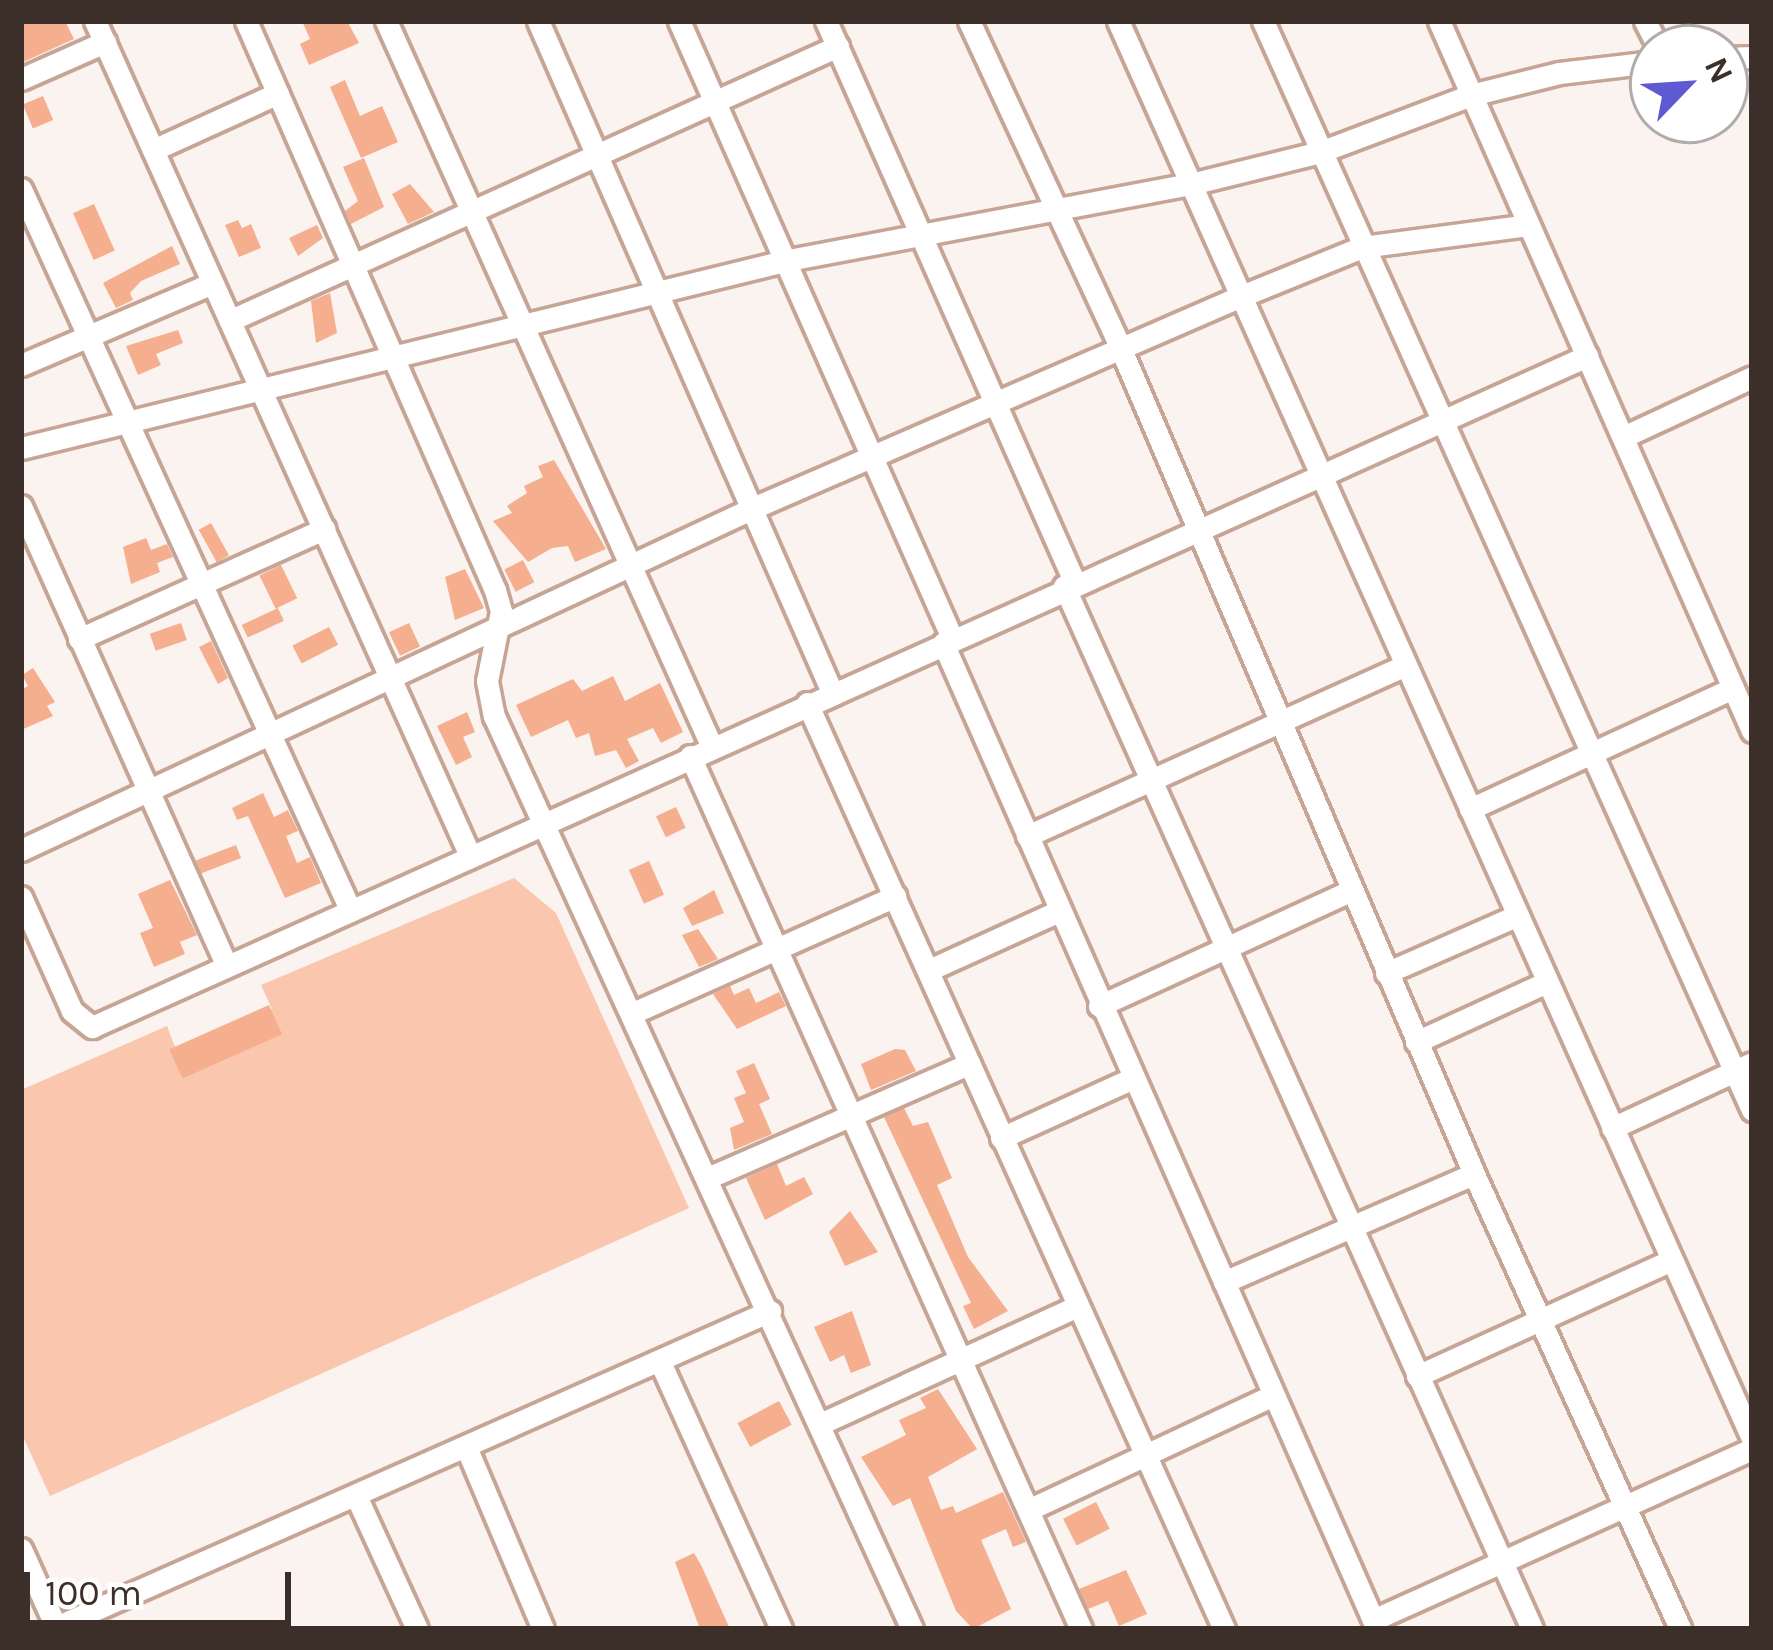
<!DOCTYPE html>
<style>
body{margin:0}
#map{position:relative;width:1773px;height:1650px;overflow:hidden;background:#faf3ef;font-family:Karla,sans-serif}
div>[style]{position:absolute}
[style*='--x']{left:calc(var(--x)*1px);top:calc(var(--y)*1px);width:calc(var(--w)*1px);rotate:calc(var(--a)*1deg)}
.green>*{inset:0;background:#fac6ae}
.building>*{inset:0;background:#f5ae8e;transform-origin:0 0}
.roads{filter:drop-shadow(3px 0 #c7a596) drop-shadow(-3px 0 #c7a596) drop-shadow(0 3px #c7a596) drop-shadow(0 -3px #c7a596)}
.street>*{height:21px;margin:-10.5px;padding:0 10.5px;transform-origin:10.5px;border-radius:10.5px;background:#fff}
span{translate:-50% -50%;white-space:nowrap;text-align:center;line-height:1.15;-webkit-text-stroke:12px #fff;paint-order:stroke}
.frame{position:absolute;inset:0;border:24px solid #3c2f29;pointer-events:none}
.north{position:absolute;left:1629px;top:24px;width:120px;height:120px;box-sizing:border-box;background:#fff;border:3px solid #b1aca9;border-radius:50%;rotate:65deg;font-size:33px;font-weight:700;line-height:48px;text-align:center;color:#3c2f29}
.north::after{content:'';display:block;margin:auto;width:42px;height:54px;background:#5f59d2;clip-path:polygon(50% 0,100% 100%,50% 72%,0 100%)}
.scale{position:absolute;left:24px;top:1572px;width:267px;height:54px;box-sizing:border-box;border:6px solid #3c2f29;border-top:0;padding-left:15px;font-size:36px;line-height:42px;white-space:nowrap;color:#3c2f29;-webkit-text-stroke:9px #fff;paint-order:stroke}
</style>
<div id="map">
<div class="green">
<div style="clip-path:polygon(514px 878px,556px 913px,689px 1208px,50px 1496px,21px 1432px,21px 1090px,167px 1026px,177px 1052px,272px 1009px,261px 985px)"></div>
</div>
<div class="building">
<div style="clip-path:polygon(21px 21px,65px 21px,74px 39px,21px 63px)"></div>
<div style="clip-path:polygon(302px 21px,347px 21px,359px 43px,309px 65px,300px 44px,310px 39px)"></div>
<div style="clip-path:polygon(345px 80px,360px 116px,382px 106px,398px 142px,361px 158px,330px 87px)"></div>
<div style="left:43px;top:96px;width:26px;height:22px;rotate:67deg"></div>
<div style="clip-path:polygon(364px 158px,384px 207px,351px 224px,345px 211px,358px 201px,343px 167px)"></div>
<div style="clip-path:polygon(410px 184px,434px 212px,408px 224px,392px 194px)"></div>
<div style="left:94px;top:204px;width:51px;height:23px;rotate:66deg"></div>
<div style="clip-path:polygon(238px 220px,242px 228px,251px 224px,261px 248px,239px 257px,225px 225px)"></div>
<div style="clip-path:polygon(317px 225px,323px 238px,298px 256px,289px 238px)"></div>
<div style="clip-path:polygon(172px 246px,180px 264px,141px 281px,130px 293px,133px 300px,116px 308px,103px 283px)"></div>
<div style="clip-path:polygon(330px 293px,337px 333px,316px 343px,311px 301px)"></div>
<div style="clip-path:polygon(178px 330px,183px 343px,156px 354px,161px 365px,138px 375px,126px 346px)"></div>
<div style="clip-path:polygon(554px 460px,606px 549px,575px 562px,568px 546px,552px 548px,528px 562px,493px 521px,512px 513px,507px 506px,527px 493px,524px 486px,543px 477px,538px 466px)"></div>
<div style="left:211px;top:523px;width:37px;height:14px;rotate:61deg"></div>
<div style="clip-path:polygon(146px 538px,151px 550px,167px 544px,173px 557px,157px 563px,160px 572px,131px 584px,123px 547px)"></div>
<div style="left:523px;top:560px;width:25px;height:21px;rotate:63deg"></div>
<div style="left:281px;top:565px;width:37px;height:24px;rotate:64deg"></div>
<div style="clip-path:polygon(465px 569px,484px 608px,455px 620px,445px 577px)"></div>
<div style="left:278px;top:608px;width:14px;height:40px;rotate:65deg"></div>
<div style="left:181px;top:623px;width:18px;height:33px;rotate:71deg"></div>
<div style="left:409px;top:623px;width:26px;height:22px;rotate:65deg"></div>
<div style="left:329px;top:627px;width:20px;height:41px;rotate:63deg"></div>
<div style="clip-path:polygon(211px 641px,228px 678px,218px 684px,199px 647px)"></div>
<div style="clip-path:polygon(33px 668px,55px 702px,47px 706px,53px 716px,21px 730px,21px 690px,28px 686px,22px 675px)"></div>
<div style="clip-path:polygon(613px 676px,625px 701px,660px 683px,683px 732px,661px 743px,653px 728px,627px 739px,639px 761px,626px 768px,616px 750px,595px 756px,589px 733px,576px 738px,568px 720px,531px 737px,516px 705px,573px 679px,582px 691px)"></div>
<div style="clip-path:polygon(467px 712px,475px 732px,463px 737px,472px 757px,456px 765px,437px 726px)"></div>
<div style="clip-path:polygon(263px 793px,274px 817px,288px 810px,298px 831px,286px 836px,297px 863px,310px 857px,321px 883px,285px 898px,248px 816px,237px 820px,232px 808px)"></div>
<div style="left:676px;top:807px;width:23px;height:22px;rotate:65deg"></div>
<div style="left:236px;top:845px;width:14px;height:43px;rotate:69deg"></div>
<div style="left:649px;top:861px;width:37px;height:22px;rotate:66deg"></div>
<div style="clip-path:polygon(170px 880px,197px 935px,180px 942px,185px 954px,154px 967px,140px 933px,153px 928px,138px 894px)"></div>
<div style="clip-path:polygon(714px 890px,724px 913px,692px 926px,683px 908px)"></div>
<div style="clip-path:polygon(698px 929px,718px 959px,699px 967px,682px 935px)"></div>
<div style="clip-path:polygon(730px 986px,734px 995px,749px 988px,756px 1003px,779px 992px,786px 1006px,737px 1029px,713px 994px)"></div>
<div style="left:269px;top:1005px;width:32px;height:109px;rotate:66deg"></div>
<div style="clip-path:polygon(895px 1049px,905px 1050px,916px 1071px,871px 1090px,861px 1064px)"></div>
<div style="clip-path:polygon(754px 1063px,770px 1099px,759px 1104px,772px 1134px,734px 1150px,730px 1128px,744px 1122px,734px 1098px,746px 1093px,736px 1071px)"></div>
<div style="clip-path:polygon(904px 1108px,913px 1126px,928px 1122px,952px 1178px,937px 1185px,968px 1257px,1008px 1311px,974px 1329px,963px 1306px,971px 1303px,884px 1117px)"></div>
<div style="clip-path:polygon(777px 1164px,786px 1186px,804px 1177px,813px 1194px,765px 1220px,746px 1178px)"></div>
<div style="clip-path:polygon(850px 1211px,878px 1252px,845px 1266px,829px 1232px)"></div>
<div style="clip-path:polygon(852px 1311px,871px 1365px,851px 1373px,844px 1355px,830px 1362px,814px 1327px)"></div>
<div style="clip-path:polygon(938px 1389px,977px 1449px,928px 1477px,941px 1510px,953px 1506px,956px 1513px,1003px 1492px,1026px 1542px,1013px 1547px,1006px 1529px,981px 1540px,1011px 1609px,973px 1629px,956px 1611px,910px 1498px,893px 1506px,861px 1457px,906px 1435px,899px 1420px,926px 1408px,920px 1398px)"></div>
<div style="left:779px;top:1401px;width:27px;height:47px;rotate:62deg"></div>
<div style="left:1096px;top:1502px;width:30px;height:37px;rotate:63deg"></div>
<div style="clip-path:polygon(694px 1553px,702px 1567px,730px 1629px,700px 1629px,675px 1562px)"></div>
<div style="clip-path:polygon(1126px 1570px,1147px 1614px,1119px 1626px,1108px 1601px,1088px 1609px,1079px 1589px)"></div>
</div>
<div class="roads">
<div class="street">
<div style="--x:95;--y:21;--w:912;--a:65.8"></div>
<div style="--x:246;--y:21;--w:621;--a:66.37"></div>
<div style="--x:495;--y:590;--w:22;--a:74"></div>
<div style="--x:501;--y:611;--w:71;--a:101.3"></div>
<div style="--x:487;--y:681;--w:36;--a:79"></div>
<div style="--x:494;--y:716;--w:1004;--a:65.4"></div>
<div style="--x:386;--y:21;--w:794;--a:65.82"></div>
<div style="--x:538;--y:21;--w:733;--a:66.34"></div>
<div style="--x:679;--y:21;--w:675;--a:66.13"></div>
<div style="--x:826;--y:21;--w:612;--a:66.11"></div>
<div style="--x:969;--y:21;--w:362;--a:65.1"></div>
<div style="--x:1121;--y:349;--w:897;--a:66.83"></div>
<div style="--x:1474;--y:1174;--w:499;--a:65.6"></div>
<div style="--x:1118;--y:21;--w:1552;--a:65.9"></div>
<div style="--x:1263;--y:21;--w:1194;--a:65.82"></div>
<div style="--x:1439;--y:21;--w:776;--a:66.21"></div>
<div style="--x:1645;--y:21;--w:30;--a:63"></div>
<div style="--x:1725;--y:58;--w:27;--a:-2"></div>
<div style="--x:21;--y:79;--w:92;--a:-23.8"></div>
<div style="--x:153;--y:150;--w:137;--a:-24.5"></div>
<div style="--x:21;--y:189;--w:789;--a:65.45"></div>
<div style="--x:231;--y:320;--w:666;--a:-24.29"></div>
<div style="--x:21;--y:365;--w:208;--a:-23.2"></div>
<div style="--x:1623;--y:437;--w:142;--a:-24.9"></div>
<div style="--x:21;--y:448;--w:790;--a:-13.77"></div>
<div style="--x:788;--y:260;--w:410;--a:-10.7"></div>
<div style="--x:1191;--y:184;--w:133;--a:-13.9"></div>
<div style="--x:1320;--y:152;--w:161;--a:-20.7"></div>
<div style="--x:1471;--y:95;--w:91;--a:-14"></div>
<div style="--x:1559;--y:73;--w:95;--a:-6.7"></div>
<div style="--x:21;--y:506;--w:502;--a:65.89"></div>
<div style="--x:1064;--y:586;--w:1143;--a:65.83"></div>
<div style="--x:79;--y:639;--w:269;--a:-24.2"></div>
<div style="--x:943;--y:643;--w:1077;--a:66.24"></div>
<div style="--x:807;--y:703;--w:1016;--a:65.76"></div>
<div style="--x:690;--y:756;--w:957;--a:65.87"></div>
<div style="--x:1470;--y:809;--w:289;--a:-24.7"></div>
<div style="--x:1027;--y:836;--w:415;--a:-24.3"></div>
<div style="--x:21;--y:850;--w:808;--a:-25.04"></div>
<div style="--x:753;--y:508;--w:530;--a:-23.47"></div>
<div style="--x:1239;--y:297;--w:133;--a:-22.1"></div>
<div style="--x:1362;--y:247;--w:168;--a:-7.5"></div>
<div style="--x:21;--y:897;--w:125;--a:65.9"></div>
<div style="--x:72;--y:1011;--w:26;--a:39"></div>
<div style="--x:92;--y:1027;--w:1639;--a:-24.17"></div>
<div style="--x:929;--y:970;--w:143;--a:-24.4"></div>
<div style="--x:1386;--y:973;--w:144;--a:-23.7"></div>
<div style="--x:1099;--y:1006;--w:276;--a:-24.6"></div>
<div style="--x:635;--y:1012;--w:285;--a:-24"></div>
<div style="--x:1416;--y:1042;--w:144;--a:-24.6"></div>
<div style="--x:1612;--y:1128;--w:154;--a:-24.9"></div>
<div style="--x:1001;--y:1138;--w:143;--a:-24.4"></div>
<div style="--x:710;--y:1177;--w:283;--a:-23.6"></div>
<div style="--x:1224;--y:1282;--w:272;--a:-23.4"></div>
<div style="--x:661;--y:1364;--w:291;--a:65.6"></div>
<div style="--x:1417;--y:1376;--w:277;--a:-24.5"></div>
<div style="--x:820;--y:1424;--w:281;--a:-24.6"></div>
<div style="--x:467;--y:1449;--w:195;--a:67.1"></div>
<div style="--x:357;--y:1498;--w:144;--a:65.4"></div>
<div style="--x:1028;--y:1510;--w:271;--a:-25.1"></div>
<div style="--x:21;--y:1549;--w:88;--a:65.8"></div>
<div style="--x:1373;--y:1620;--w:416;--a:-24.3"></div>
<div style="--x:56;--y:1627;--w:781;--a:-23.87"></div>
</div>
</div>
<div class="frame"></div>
<div class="north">N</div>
<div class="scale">100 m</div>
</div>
